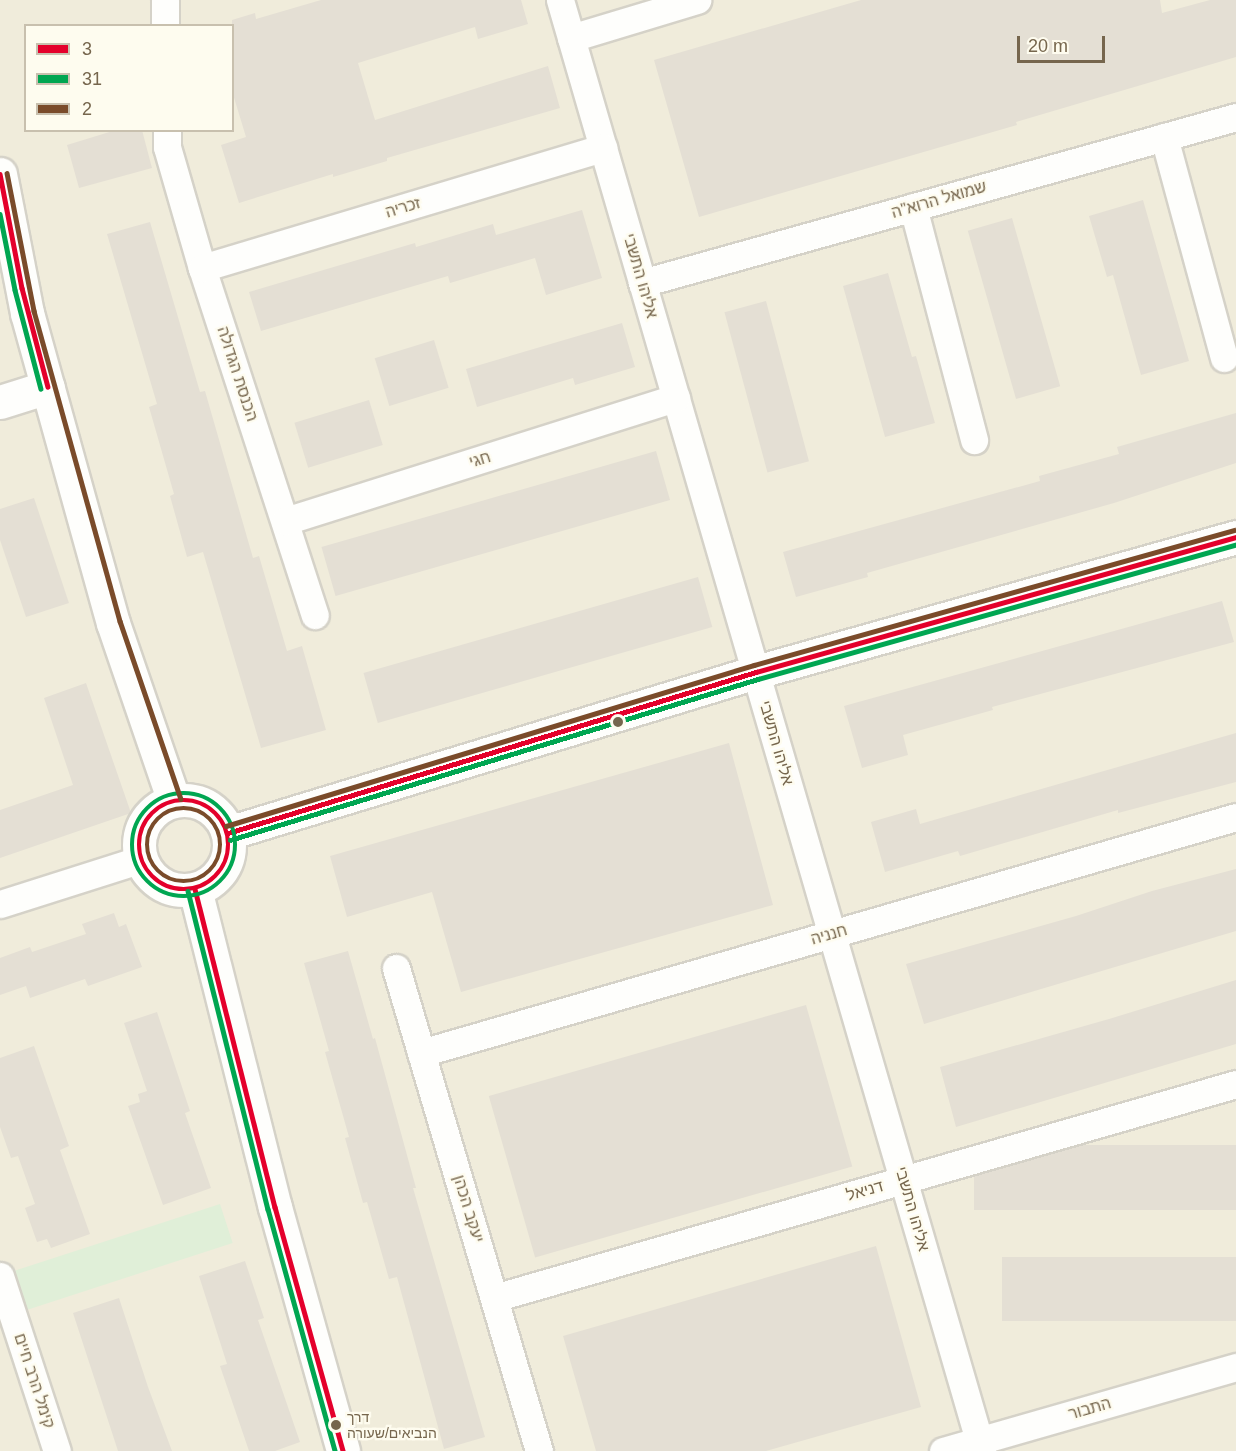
<!DOCTYPE html>
<meta charset="utf-8">
<style>
body{margin:0}
#map{position:relative;width:1236px;height:1451px;overflow:hidden;background:#f8f6ed;font-family:Arial,"Noto Sans Hebrew",sans-serif}
div>[style]{position:absolute}
[style*='--x']{left:calc(var(--x)*1px);top:calc(var(--y)*1px);width:calc(var(--w)*1px);rotate:calc(var(--a)*1deg)}
.residential>*{inset:0;background:#f0ecdb}
.green>*{inset:0;background:#e0efd8;transform-origin:0 0}
.building>*{inset:0;background:#e4dfd4;transform-origin:0 0}
.roads{filter:drop-shadow(2px 0 #d5d2c8) drop-shadow(-2px 0 #d5d2c8) drop-shadow(0 2px #d5d2c8) drop-shadow(0 -2px #d5d2c8)}
.minor>*{height:27px;margin:-13.5px;padding:0 13.5px;transform-origin:13.5px;border-radius:13.5px;background:#fefefc}
.tertiary>*{height:33px;margin:-16.5px;padding:0 16.5px;transform-origin:16.5px;border-radius:16.5px;background:#fefefc}
.tertiary>.ring{margin:-16.5px;padding:0;box-sizing:content-box;background:none;border:33px solid #fefefc;border-radius:50%}
.bus-1>*{height:4.5px;margin:-2.25px;padding:0 2.25px;transform-origin:2.25px;border-radius:2.25px;background:#e4002b}
.bus-1>.ring{margin:-2.25px;padding:0;box-sizing:content-box;background:none;border:4.5px solid #e4002b;border-radius:50%}
.bus-2>*{height:4.5px;margin:-2.25px;padding:0 2.25px;transform-origin:2.25px;border-radius:2.25px;background:#00a651}
.bus-2>.ring{margin:-2.25px;padding:0;box-sizing:content-box;background:none;border:4.5px solid #00a651;border-radius:50%}
.bus-3>*{height:4.5px;margin:-2.25px;padding:0 2.25px;transform-origin:2.25px;border-radius:2.25px;background:#7a4b2a}
.bus-3>.ring{margin:-2.25px;padding:0;box-sizing:content-box;background:none;border:4.5px solid #7a4b2a;border-radius:50%}
.dots>*{width:16px;height:16px;translate:-50% -50%;box-sizing:border-box;border:3px solid #fefcef;border-radius:50%}
span{translate:-50% -50%;white-space:nowrap;text-align:center;line-height:1.15;-webkit-text-stroke:4.5px #fefcef;paint-order:stroke}
.bus-label{font-size:14px;color:#76664d}
.left{translate:0 -50%;text-align:left}
.street-label{font-size:16px;color:#76664d}
.legend{position:absolute;left:24px;top:24px;width:210px;height:108px;box-sizing:border-box;background:#fefcef;border:2px solid #c8c0ae;margin:0;padding:8px 10px;list-style:none;font-size:18px;color:#76664d}
.legend li{display:flex;align-items:center;gap:12px;height:30px}
.legend b{width:30px;border:2px solid #c8c0ae}
.scale{position:absolute;left:1017px;top:36px;width:88px;height:27px;box-sizing:border-box;border:3px solid #76664d;border-top:0;padding-left:8px;font-size:18px;line-height:21px;white-space:nowrap;color:#76664d;-webkit-text-stroke:4px #fefcef;paint-order:stroke}
</style>
<div id="map">
<div class="residential">
<div style="clip-path:polygon(evenodd,0 0,1236px 0,1236px 1451px,0 1451px,0 0,26px 26px,232px 26px,232px 130px,26px 130px,26px 26px)"></div>
</div>
<div class="green">
<div style="left:220px;top:1204px;width:41px;height:231px;rotate:72deg"></div>
</div>
<div class="building">
<div style="clip-path:polygon(321px 0,521px 0,528px 24px,478px 39px,475px 27px,358px 63px,375px 120px,548px 66px,560px 108px,387px 158px,387px 161px,333px 177px,333px 174px,239px 203px,221px 145px,246px 137px,232px 91px,232px 20px,255px 13px,256px 19px)"></div>
<div style="clip-path:polygon(861px 0,1160px 0,1162px 13px,1210px 0,1236px 0,1236px 57px,1016px 122px,1017px 125px,699px 217px,654px 60px)"></div>
<div style="clip-path:polygon(116px 130px,142px 130px,152px 168px,79px 188px,67px 145px)"></div>
<div style="clip-path:polygon(1143px 200px,1189px 361px,1141px 375px,1113px 275px,1107px 277px,1089px 216px)"></div>
<div style="clip-path:polygon(582px 210px,602px 278px,546px 295px,535px 258px,450px 283px,448px 276px,261px 331px,249px 292px,415px 243px,416px 247px,493px 224px,496px 235px)"></div>
<div style="left:1012px;top:218px;width:175px;height:46px;rotate:74deg"></div>
<div style="clip-path:polygon(150px 222px,200px 392px,205px 391px,253px 558px,259px 556px,287px 651px,302px 646px,326px 730px,261px 748px,203px 552px,187px 557px,170px 496px,174px 494px,149px 407px,157px 404px,107px 234px)"></div>
<div style="clip-path:polygon(888px 273px,912px 357px,916px 356px,935px 423px,885px 437px,843px 286px)"></div>
<div style="left:766px;top:301px;width:166px;height:43px;rotate:75deg"></div>
<div style="clip-path:polygon(622px 323px,635px 367px,575px 385px,573px 378px,477px 407px,466px 369px)"></div>
<div style="left:434px;top:340px;width:50px;height:62px;rotate:73deg"></div>
<div style="left:369px;top:400px;width:47px;height:78px;rotate:73deg"></div>
<div style="clip-path:polygon(1236px 413px,1236px 463px,1114px 503px,867px 573px,868px 577px,796px 597px,783px 552px,1040px 481px,1039px 476px,1119px 454px,1117px 447px)"></div>
<div style="left:656px;top:451px;width:51px;height:348px;rotate:74deg"></div>
<div style="clip-path:polygon(34px 498px,69px 603px,26px 617px,0 540px,0 509px)"></div>
<div style="left:698px;top:577px;width:52px;height:348px;rotate:74deg"></div>
<div style="clip-path:polygon(1222px 601px,1234px 642px,992px 707px,993px 710px,903px 735px,908px 755px,862px 768px,844px 706px)"></div>
<div style="clip-path:polygon(86px 683px,131px 813px,0 858px,0 810px,73px 785px,44px 698px)"></div>
<div style="clip-path:polygon(1236px 733px,1236px 782px,1118px 813px,1118px 810px,960px 856px,958px 851px,885px 872px,871px 822px,916px 809px,920px 824px)"></div>
<div style="clip-path:polygon(729px 743px,773px 905px,461px 992px,432px 892px,347px 917px,330px 856px)"></div>
<div style="clip-path:polygon(1236px 869px,1236px 931px,924px 1024px,906px 964px,1076px 916px,1152px 891px)"></div>
<div style="clip-path:polygon(114px 913px,119px 927px,126px 924px,142px 967px,88px 986px,85px 979px,30px 998px,26px 986px,0 995px,0 958px,30px 947px,32px 952px,86px 934px,82px 924px)"></div>
<div style="clip-path:polygon(348px 951px,373px 1039px,375px 1038px,416px 1188px,413px 1188px,485px 1437px,444px 1449px,397px 1277px,389px 1279px,367px 1202px,363px 1203px,345px 1138px,349px 1137px,325px 1052px,329px 1051px,304px 963px)"></div>
<div style="clip-path:polygon(1236px 980px,1236px 1044px,956px 1127px,940px 1067px,1109px 1019px)"></div>
<div style="left:806px;top:1005px;width:168px;height:330px;rotate:74deg"></div>
<div style="clip-path:polygon(157px 1012px,190px 1111px,185px 1113px,211px 1188px,163px 1205px,128px 1106px,140px 1102px,138px 1094px,147px 1091px,124px 1023px)"></div>
<div style="clip-path:polygon(34px 1046px,69px 1146px,60px 1150px,90px 1234px,51px 1248px,47px 1239px,37px 1242px,25px 1208px,35px 1204px,18px 1156px,11px 1158px,0 1127px,0 1058px)"></div>
<div style="left:1236px;top:1145px;width:65px;height:262px;rotate:90deg"></div>
<div style="clip-path:polygon(876px 1246px,921px 1407px,766px 1451px,596px 1451px,563px 1336px)"></div>
<div style="left:1236px;top:1257px;width:64px;height:234px;rotate:90deg"></div>
<div style="clip-path:polygon(245px 1261px,264px 1318px,258px 1320px,300px 1442px,275px 1451px,249px 1451px,220px 1366px,227px 1364px,199px 1276px)"></div>
<div style="clip-path:polygon(119px 1298px,148px 1387px,172px 1451px,118px 1451px,73px 1313px)"></div>
</div>
<div class="roads">
<div class="minor">
<div style="--x:165;--y:0;--w:26;--a:90"></div>
<div style="--x:560;--y:0;--w:1511;--a:73.78"></div>
<div style="--x:571;--y:38;--w:132;--a:-16.8"></div>
<div style="--x:167;--y:130;--w:17;--a:90"></div>
<div style="--x:167;--y:147;--w:126;--a:73.9"></div>
<div style="--x:202;--y:268;--w:365;--a:72"></div>
<div style="--x:1164;--y:137;--w:229;--a:74.8"></div>
<div style="--x:913;--y:207;--w:241;--a:75.3"></div>
<div style="--x:202;--y:268;--w:419;--a:-16.7"></div>
<div style="--x:642;--y:283;--w:617;--a:-15.61"></div>
<div style="--x:285;--y:521;--w:410;--a:-17.5"></div>
<div style="--x:0;--y:904;--w:149;--a:-17.6"></div>
<div style="--x:396;--y:968;--w:504;--a:73.51"></div>
<div style="--x:421;--y:1053;--w:848;--a:-16.15"></div>
<div style="--x:0;--y:1276;--w:184;--a:72"></div>
<div style="--x:494;--y:1298;--w:772;--a:-16.09"></div>
<div style="--x:943;--y:1451;--w:305;--a:-16"></div>
</div>
<div class="tertiary">
<div style="--x:0;--y:174;--w:142;--a:79"></div>
<div style="--x:27;--y:313;--w:322;--a:74.5"></div>
<div style="--x:113;--y:623;--w:188;--a:71.1"></div>
<div style="--x:0;--y:402;--w:50;--a:-17.4"></div>
<div class="ring" style="left:139px;top:800px;width:57px;height:57px"></div>
<div style="--x:228;--y:833;--w:552;--a:-16.96"></div>
<div style="--x:756;--y:672;--w:499;--a:-15.7"></div>
<div style="--x:195;--y:889;--w:328;--a:75.9"></div>
<div style="--x:275;--y:1207;--w:253;--a:74.4"></div>
</div>
</div>
<div class="bus-1">
<div style="--x:0;--y:174;--w:116;--a:79.1"></div>
<div style="--x:22;--y:288;--w:102;--a:75.3"></div>
<div class="ring" style="left:139px;top:800px;width:85.5px;height:85.5px"></div>
<div style="--x:228;--y:833;--w:552;--a:-16.96"></div>
<div style="--x:756;--y:672;--w:499;--a:-15.7"></div>
<div style="--x:195;--y:889;--w:328;--a:75.9"></div>
<div style="--x:275;--y:1207;--w:253;--a:74.4"></div>
</div>
<div class="bus-2">
<div style="--x:0;--y:214;--w:77;--a:78.8"></div>
<div style="--x:15;--y:290;--w:102;--a:75.3"></div>
<div class="ring" style="left:132px;top:793px;width:99.5px;height:99.5px"></div>
<div style="--x:230;--y:840;--w:552;--a:-16.96"></div>
<div style="--x:758;--y:679;--w:496;--a:-15.7"></div>
<div style="--x:188;--y:891;--w:328;--a:75.9"></div>
<div style="--x:268;--y:1209;--w:251;--a:74.5"></div>
</div>
<div class="bus-3">
<div style="--x:7;--y:173;--w:141;--a:78.9"></div>
<div style="--x:34;--y:311;--w:322;--a:74.5"></div>
<div style="--x:120;--y:621;--w:188;--a:71.1"></div>
<div class="ring" style="left:147px;top:808px;width:69.5px;height:69.5px"></div>
<div style="--x:226;--y:826;--w:552;--a:-16.96"></div>
<div style="--x:754;--y:665;--w:499;--a:-15.7"></div>
</div>
<div class="dots">
<div style="left:618px;top:722px;background:#76664d"></div>
<div style="left:336px;top:1425px;background:#76664d"></div>
</div>
<div class="bus-label">
<span class="left" style="left:347px;top:1425px">דרך<br>הנביאים/שעורה</span>
</div>
<div class="street-label">
<span style="left:939px;top:200px;rotate:-16deg">שמואל הרוא"ה</span>
<span style="left:403px;top:208px;rotate:-17deg">זכריה</span>
<span style="left:640px;top:276px;rotate:74deg">אליהו התשבי</span>
<span style="left:237px;top:374px;rotate:72deg">הכנסת הגדולה</span>
<span style="left:480px;top:460px;rotate:-17deg">חגי</span>
<span style="left:776px;top:743px;rotate:74deg">אליהו התשבי</span>
<span style="left:829px;top:935px;rotate:-16deg">חנניה</span>
<span style="left:865px;top:1191px;rotate:-16deg">דניאל</span>
<span style="left:468px;top:1209px;rotate:73deg">יעקב הכהן</span>
<span style="left:912px;top:1209px;rotate:74deg">אליהו התשבי</span>
<span style="left:34px;top:1381px;rotate:72deg">קימל הרב חיים</span>
<span style="left:1090px;top:1409px;rotate:-16deg">התבור</span>
</div>
<ul class="legend">
<li><b style="height:8px;background:#e4002b"></b>3</li>
<li><b style="height:8px;background:#00a651"></b>31</li>
<li><b style="height:8px;background:#7a4b2a"></b>2</li>
</ul>
<div class="scale">20 m</div>
</div>
